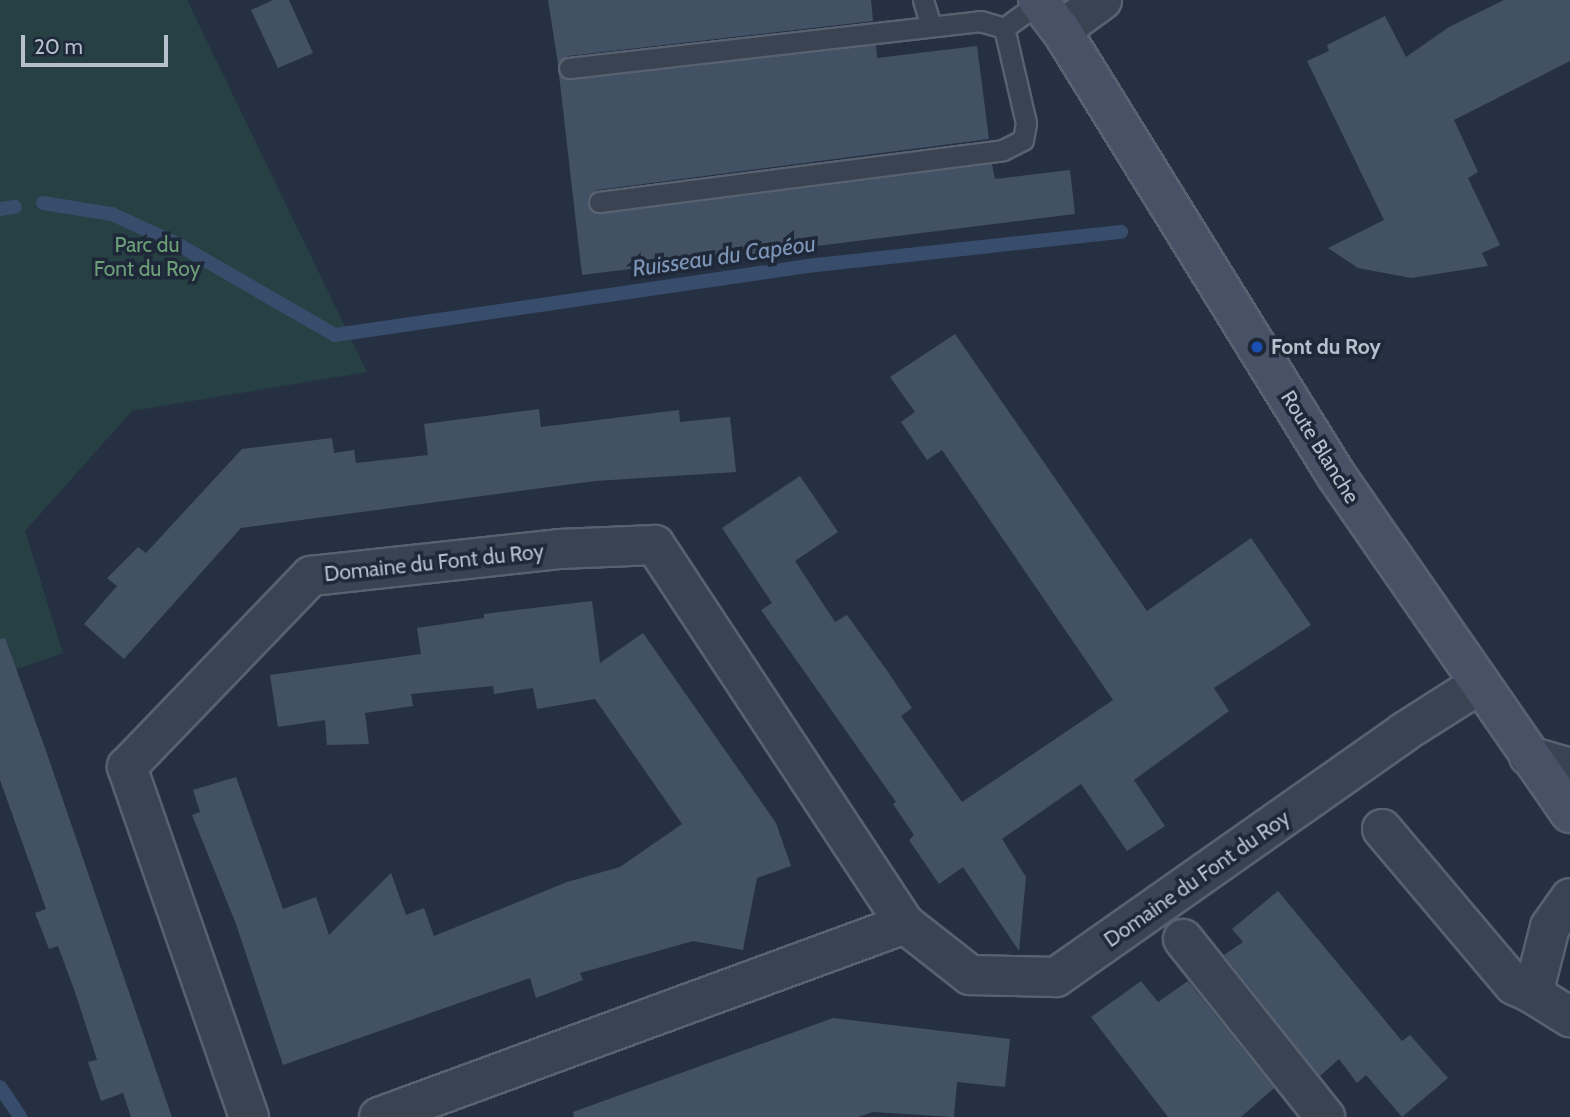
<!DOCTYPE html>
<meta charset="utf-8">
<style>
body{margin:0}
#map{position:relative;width:1570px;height:1117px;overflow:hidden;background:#253143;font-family:Cabin,sans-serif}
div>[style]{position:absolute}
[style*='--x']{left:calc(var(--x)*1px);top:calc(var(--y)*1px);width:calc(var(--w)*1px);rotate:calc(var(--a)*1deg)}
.green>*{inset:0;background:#274044}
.stream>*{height:14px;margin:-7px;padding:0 7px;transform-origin:7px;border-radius:7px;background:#384c6b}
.building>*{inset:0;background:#435165}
.roads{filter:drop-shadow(2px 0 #576170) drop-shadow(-2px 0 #576170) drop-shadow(0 2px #576170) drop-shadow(0 -2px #576170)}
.lane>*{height:19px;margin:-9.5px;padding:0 9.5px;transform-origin:9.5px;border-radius:9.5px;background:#394352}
.street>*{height:38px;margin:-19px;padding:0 19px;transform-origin:19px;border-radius:19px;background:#394352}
.secondary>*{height:38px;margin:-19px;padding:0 19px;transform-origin:19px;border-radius:19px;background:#475266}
.dots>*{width:19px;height:19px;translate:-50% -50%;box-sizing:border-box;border:4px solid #1e2838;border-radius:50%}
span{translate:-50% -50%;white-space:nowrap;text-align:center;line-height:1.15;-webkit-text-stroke:7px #1e2838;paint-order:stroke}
.park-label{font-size:21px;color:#6c9f78}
.poi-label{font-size:21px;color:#b6bfcc;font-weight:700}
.left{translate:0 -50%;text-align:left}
.street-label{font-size:21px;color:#b6bfcc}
.water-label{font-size:23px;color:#7c94b5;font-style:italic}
.scale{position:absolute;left:21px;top:35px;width:147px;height:32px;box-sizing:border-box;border:4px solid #b6bfcc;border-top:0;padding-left:9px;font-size:21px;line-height:24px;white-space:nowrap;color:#b6bfcc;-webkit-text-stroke:5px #1e2838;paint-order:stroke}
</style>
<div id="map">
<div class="green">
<div style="clip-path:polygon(0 0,187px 0,367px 372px,132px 411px,25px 531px,63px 653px,0 675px)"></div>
</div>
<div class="stream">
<div style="--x:43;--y:203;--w:70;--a:9.1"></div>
<div style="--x:112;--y:214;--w:74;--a:24.8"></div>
<div style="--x:179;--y:245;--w:180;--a:30"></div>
<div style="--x:335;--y:335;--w:477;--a:-8.3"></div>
<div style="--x:807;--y:266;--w:316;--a:-6.2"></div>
<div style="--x:0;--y:209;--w:15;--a:-8"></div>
<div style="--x:0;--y:1087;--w:36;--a:56"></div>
</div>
<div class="building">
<div style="clip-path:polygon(273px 0,289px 0,313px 53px,278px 68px,251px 10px)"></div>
<div style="clip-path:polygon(548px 0,871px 0,873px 21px,568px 56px,558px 64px)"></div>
<div style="clip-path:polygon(1504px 0,1570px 0,1570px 61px,1454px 120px,1478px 172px,1468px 178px,1500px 245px,1482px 253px,1488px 266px,1411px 278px,1358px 268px,1328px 248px,1384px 220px,1307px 61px,1329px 51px,1327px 45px,1385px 16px,1406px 57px,1449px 27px)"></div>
<div style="clip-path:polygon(876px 45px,877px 58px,977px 46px,989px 139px,597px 190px,588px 197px,589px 209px,601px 214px,992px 164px,995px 179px,1070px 170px,1075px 214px,582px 275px,559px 75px,570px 80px)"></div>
<div style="clip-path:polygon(955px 334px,1147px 611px,1251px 538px,1311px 625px,1214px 688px,1229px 711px,1134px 780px,1165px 826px,1127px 851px,1081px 784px,1002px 839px,1026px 877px,1019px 951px,963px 867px,939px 884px,909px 840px,914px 835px,893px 804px,896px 802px,761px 610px,772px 603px,722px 528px,800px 476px,838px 532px,795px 561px,835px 622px,847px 615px,888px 672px,912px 708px,901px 716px,962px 802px,1113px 700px,942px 450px,927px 460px,901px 422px,915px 412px,890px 377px)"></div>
<div style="clip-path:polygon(539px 409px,541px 427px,679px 410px,680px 422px,730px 417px,736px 472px,595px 481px,241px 528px,124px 659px,84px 624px,117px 586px,107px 578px,138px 547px,146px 553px,242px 449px,332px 438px,334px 453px,354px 450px,356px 463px,428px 455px,424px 424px)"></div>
<div style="clip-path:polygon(592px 601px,600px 663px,643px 633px,776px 823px,791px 866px,757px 878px,743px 950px,693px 941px,580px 973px,583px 980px,536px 998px,530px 978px,283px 1065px,236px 924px,192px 815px,200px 812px,193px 790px,236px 777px,283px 909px,316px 897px,329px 935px,391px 873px,406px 915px,424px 908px,434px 936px,567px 882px,620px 867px,682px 824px,595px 699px,537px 709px,533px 688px,494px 694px,493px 686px,411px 694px,413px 706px,365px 713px,369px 744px,327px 745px,325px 720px,278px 727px,270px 675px,421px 654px,417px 628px,484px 618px,484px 614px)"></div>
<div style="clip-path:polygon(5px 638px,45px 748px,172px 1117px,131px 1117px,123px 1093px,101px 1101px,88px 1062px,97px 1060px,75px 992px,58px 946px,49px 949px,35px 913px,46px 909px,0 780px,0 639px)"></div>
<div style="clip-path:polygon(1278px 891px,1402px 1041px,1410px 1035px,1448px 1078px,1402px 1117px,1366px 1075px,1357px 1083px,1339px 1059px,1320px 1076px,1224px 955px,1243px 942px,1232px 929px)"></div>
<div style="clip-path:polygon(1141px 981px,1158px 1002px,1188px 981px,1274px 1088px,1241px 1117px,1168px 1117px,1091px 1017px)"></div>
<div style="clip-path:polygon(833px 1018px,1010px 1039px,1005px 1087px,957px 1082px,954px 1117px,873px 1112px,858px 1117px,574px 1117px,573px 1112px)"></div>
</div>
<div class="roads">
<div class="lane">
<div style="--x:923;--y:0;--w:27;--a:73"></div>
<div style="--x:569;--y:68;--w:414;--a:-6.5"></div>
<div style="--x:980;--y:21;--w:25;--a:16"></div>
<div style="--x:599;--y:202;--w:407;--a:-7.3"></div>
<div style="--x:1003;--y:150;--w:22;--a:-27"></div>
<div style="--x:1023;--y:140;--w:17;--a:-80"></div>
<div style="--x:1026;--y:123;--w:98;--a:-103"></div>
<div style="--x:1004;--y:28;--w:44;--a:-35.8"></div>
</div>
<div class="street">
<div style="--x:1061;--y:30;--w:51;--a:-36.2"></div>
<div style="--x:1529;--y:756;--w:43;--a:16.3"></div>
<div style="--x:1382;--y:829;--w:204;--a:49.8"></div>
<div style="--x:1514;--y:985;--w:21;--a:25"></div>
<div style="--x:1533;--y:994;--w:69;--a:-75.8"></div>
<div style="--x:1550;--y:927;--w:35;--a:-55"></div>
<div style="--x:1183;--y:939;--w:228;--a:51.4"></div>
<div style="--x:1533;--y:994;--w:44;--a:31.9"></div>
<div style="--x:249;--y:1117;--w:371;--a:-109.2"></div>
<div style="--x:127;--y:767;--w:265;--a:-46.1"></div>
<div style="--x:311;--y:576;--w:249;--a:-6.2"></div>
<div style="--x:559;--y:549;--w:96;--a:-2.4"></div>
<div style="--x:655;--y:545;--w:454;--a:56.6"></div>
<div style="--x:905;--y:924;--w:83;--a:38.1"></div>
<div style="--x:970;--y:975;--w:86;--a:1.3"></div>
<div style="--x:1056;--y:977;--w:426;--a:-35.1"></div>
<div style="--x:1404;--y:732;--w:88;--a:-32.4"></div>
<div style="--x:379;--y:1117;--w:560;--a:-20.15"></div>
</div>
<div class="secondary">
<div style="--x:1038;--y:0;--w:38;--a:53"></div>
<div style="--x:1061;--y:30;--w:523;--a:58.28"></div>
<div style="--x:1336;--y:475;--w:411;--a:55.3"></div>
</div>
</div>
<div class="dots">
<div style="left:1257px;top:347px;background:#1a4fb4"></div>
</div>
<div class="park-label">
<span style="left:147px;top:257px">Parc du<br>Font du Roy</span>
</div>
<div class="poi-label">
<span class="left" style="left:1271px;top:347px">Font du Roy</span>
</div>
<div class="street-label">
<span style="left:1320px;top:447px;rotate:58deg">Route Blanche</span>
<span style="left:434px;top:563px;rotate:-6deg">Domaine du Font du Roy</span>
<span style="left:1197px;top:879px;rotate:-35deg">Domaine du Font du Roy</span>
</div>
<div class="water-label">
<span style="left:724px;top:256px;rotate:-8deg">Ruisseau du Capéou</span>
</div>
<div class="scale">20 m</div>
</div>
